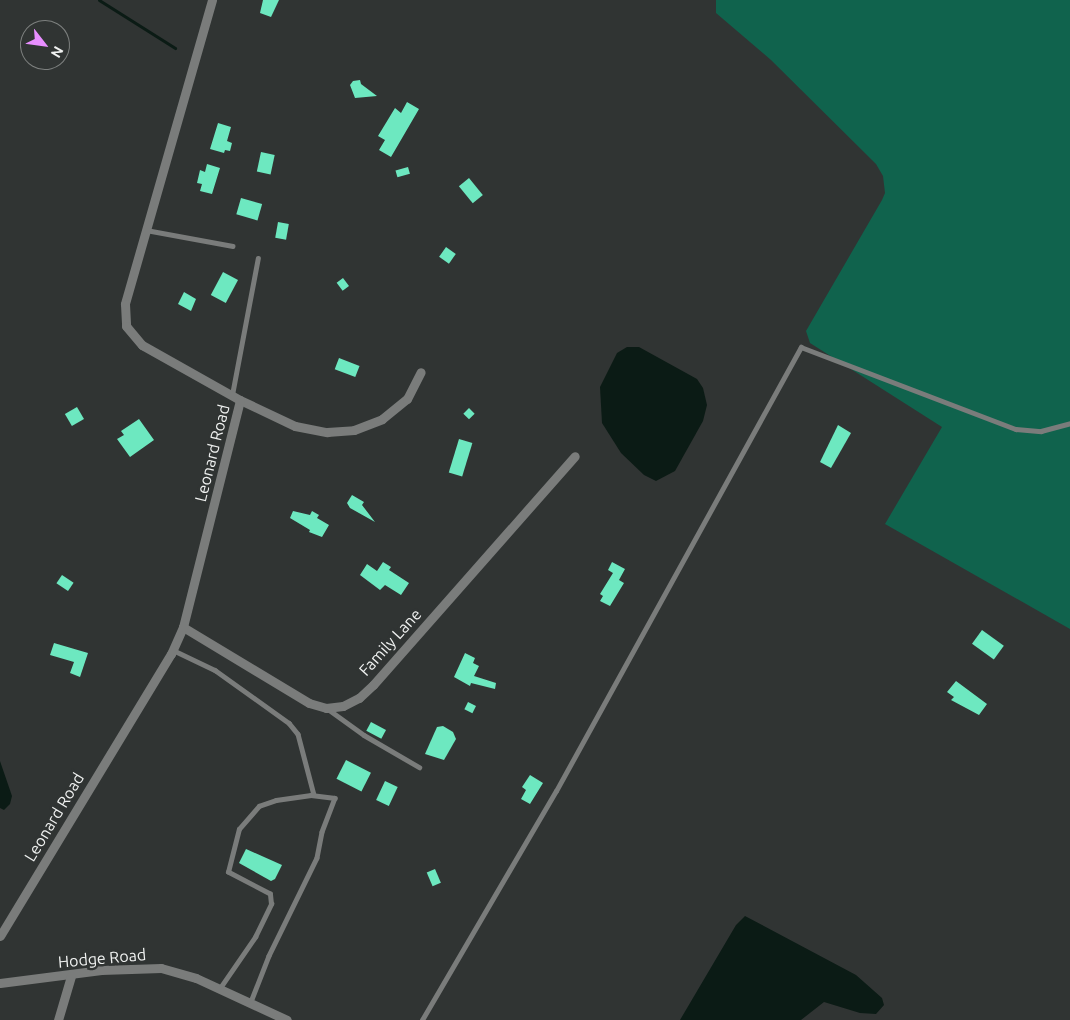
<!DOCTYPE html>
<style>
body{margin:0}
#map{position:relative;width:1070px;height:1020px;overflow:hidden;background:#303433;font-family:Ubuntu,sans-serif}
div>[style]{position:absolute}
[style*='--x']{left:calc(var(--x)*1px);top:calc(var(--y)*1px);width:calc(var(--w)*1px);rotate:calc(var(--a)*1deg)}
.green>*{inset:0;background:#10634d}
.water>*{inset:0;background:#0b1b15}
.stream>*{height:3px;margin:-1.5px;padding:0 1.5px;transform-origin:1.5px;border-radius:1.5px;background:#0b1b15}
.building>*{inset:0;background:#6de8c0;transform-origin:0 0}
.service>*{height:4.5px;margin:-2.25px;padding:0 2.25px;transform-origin:2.25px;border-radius:2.25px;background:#7a7c7b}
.minor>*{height:9px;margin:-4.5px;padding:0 4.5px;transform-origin:4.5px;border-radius:4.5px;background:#7a7c7b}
span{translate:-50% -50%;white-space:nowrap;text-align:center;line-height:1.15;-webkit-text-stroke:5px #303433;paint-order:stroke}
.street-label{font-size:16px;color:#f0f2f1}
.north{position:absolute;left:20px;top:20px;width:50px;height:50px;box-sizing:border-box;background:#303433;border:1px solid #7d807f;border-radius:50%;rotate:120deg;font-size:14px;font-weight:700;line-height:20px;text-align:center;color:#f0f2f1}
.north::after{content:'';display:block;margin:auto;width:18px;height:22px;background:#e88eff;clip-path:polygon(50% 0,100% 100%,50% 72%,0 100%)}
</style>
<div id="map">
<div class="green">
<div style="clip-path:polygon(716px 0,1070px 0,1070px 629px,885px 524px,942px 427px,810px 343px,806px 331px,882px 200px,885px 193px,883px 176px,876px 164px,771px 60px,716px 13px)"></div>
</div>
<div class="water">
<div style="clip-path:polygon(627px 347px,639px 347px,697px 379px,703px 388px,707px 405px,703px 421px,675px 471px,656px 481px,644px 475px,621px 453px,602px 423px,600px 387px,617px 353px)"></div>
<div style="clip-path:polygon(0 761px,12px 796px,10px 804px,4px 810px,0 808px)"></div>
<div style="clip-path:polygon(745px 916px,856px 975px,882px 998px,884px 1005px,876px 1014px,860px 1013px,824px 1002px,801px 1020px,680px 1020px,736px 925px)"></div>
</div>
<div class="stream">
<div style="--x:99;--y:0;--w:90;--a:32.3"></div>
</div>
<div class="building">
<div style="clip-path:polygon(263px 0,279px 0,271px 17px,260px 13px)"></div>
<div style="clip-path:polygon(360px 80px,361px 84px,377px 96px,355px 98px,350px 85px,353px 81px)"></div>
<div style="clip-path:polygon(407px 102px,419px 109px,391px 157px,379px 150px,385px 140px,378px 136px,395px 108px,401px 113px)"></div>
<div style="clip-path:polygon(218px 123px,231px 127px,227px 141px,232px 143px,230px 151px,225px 150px,224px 153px,210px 149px)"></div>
<div style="left:261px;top:152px;width:14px;height:20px;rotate:12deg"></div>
<div style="clip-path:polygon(207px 164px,220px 168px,212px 194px,200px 191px,202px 184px,197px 183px,200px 170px,205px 172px)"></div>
<div style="left:408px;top:167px;width:7px;height:13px;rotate:74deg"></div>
<div style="left:469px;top:178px;width:22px;height:13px;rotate:51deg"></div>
<div style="left:241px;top:198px;width:22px;height:17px;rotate:16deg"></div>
<div style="left:278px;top:222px;width:11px;height:16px;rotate:10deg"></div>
<div style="left:446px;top:247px;width:12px;height:12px;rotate:35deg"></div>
<div style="left:223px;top:272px;width:17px;height:26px;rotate:28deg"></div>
<div style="left:343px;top:278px;width:10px;height:8px;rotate:53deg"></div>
<div style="clip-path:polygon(184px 292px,196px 299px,191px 311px,178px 304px)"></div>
<div style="left:339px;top:358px;width:22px;height:12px;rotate:21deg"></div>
<div style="left:77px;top:407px;width:14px;height:14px;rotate:60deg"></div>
<div style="left:469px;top:408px;width:8px;height:8px;rotate:45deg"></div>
<div style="clip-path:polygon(139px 419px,154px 440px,130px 457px,117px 439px,124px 435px,121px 431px)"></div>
<div style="clip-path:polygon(838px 425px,851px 433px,831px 468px,820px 462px)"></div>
<div style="left:459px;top:439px;width:14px;height:35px;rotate:17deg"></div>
<div style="clip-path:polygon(352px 495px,364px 502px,362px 505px,375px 522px,350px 508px,347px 503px)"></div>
<div style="clip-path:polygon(293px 511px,310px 515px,312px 511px,319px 515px,317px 518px,329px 525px,322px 537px,309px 532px,310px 530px,290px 518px)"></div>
<div style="clip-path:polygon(383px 562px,391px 567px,389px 570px,409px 583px,401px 595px,385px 585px,380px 590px,360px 575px,367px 564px,377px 571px)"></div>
<div style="clip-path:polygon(612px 562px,625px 569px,619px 580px,624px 583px,610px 606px,600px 601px,603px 596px,600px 594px,613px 573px,608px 570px)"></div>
<div style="left:62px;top:575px;width:14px;height:10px;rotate:34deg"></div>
<div style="left:982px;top:630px;width:27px;height:17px;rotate:36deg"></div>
<div style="clip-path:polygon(54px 643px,88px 653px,80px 677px,70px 673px,74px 662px,50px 655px)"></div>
<div style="clip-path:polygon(465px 653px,475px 658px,473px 663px,479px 666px,474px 676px,496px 683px,495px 689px,471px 683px,470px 686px,454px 677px)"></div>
<div style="clip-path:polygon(956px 681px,987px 704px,979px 715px,951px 700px,954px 697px,947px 692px)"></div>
<div style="left:468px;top:702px;width:9px;height:8px;rotate:27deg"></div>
<div style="left:371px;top:722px;width:17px;height:10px;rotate:28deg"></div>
<div style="clip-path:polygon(443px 726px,453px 732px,456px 739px,444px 760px,425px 754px,437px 727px)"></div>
<div style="left:346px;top:760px;width:28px;height:21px;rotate:27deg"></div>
<div style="clip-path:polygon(530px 775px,543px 783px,530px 804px,521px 799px,526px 790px,522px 787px)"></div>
<div style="left:385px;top:781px;width:14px;height:21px;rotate:25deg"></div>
<div style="clip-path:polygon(246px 849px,282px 865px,275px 879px,271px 881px,239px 863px)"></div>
<div style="left:435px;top:869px;width:15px;height:9px;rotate:67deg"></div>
</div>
<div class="service">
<div style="--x:146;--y:230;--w:88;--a:10.4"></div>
<div style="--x:232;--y:395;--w:139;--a:-79.3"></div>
<div style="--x:173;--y:650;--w:47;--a:25.5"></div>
<div style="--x:215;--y:670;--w:91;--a:35.6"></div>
<div style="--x:289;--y:723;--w:14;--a:51"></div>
<div style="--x:298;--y:734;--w:63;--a:75.3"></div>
<div style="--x:328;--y:709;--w:44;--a:35.8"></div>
<div style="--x:364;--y:735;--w:64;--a:30.2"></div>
<div style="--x:220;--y:988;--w:62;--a:-55.5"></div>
<div style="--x:255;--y:937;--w:37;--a:-64"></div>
<div style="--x:271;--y:904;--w:10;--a:-96"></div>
<div style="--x:270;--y:894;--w:47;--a:-152.4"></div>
<div style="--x:228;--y:872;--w:44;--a:-75.7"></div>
<div style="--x:239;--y:829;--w:30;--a:-49"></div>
<div style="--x:259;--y:806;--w:18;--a:-19"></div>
<div style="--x:276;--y:800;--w:35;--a:-8"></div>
<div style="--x:311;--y:795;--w:24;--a:7"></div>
<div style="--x:335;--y:798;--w:36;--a:111"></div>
<div style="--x:322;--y:832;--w:26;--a:101"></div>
<div style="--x:317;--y:858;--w:109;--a:116.1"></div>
<div style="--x:269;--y:956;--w:49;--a:111.4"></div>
<div style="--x:422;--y:1020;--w:265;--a:-59.7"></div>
<div style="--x:556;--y:791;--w:507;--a:-61.11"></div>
<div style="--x:801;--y:347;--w:230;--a:20.9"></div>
<div style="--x:1016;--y:429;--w:25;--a:5"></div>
<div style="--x:1041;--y:431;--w:30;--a:-15"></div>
</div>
<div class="minor">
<div style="--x:212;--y:0;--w:316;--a:106"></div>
<div style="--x:125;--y:304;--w:22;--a:87"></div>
<div style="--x:126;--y:326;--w:25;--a:50"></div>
<div style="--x:142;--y:345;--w:112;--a:29.3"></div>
<div style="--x:240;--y:400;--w:61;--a:25.3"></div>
<div style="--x:295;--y:426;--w:33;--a:11"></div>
<div style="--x:327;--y:432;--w:27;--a:-4"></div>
<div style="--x:354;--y:430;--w:30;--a:-21"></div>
<div style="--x:382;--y:419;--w:32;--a:-39"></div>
<div style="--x:407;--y:399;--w:30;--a:-63"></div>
<div style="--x:183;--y:627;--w:147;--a:31.1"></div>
<div style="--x:309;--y:703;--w:18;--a:16"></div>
<div style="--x:326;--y:708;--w:17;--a:-7"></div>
<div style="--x:343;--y:706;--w:18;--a:-27"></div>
<div style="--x:359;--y:698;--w:19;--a:-43"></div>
<div style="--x:373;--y:685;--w:305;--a:-48.6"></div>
<div style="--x:0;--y:936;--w:330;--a:-58.8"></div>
<div style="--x:171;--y:654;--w:30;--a:-66"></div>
<div style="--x:183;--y:627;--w:234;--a:-75.9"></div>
<div style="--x:0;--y:983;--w:102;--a:-7.3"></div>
<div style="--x:101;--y:970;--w:60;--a:-1.9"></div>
<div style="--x:161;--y:968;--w:36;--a:16"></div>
<div style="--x:196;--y:978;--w:100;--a:24.8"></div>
<div style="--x:58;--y:1020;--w:46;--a:-73.5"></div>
</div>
<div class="street-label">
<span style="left:212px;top:453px;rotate:-76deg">Leonard Road</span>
<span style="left:390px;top:642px;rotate:-48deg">Family Lane</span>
<span style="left:54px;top:817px;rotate:-59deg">Leonard Road</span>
<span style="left:102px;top:958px;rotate:-5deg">Hodge Road</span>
</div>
<div class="north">N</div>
</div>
